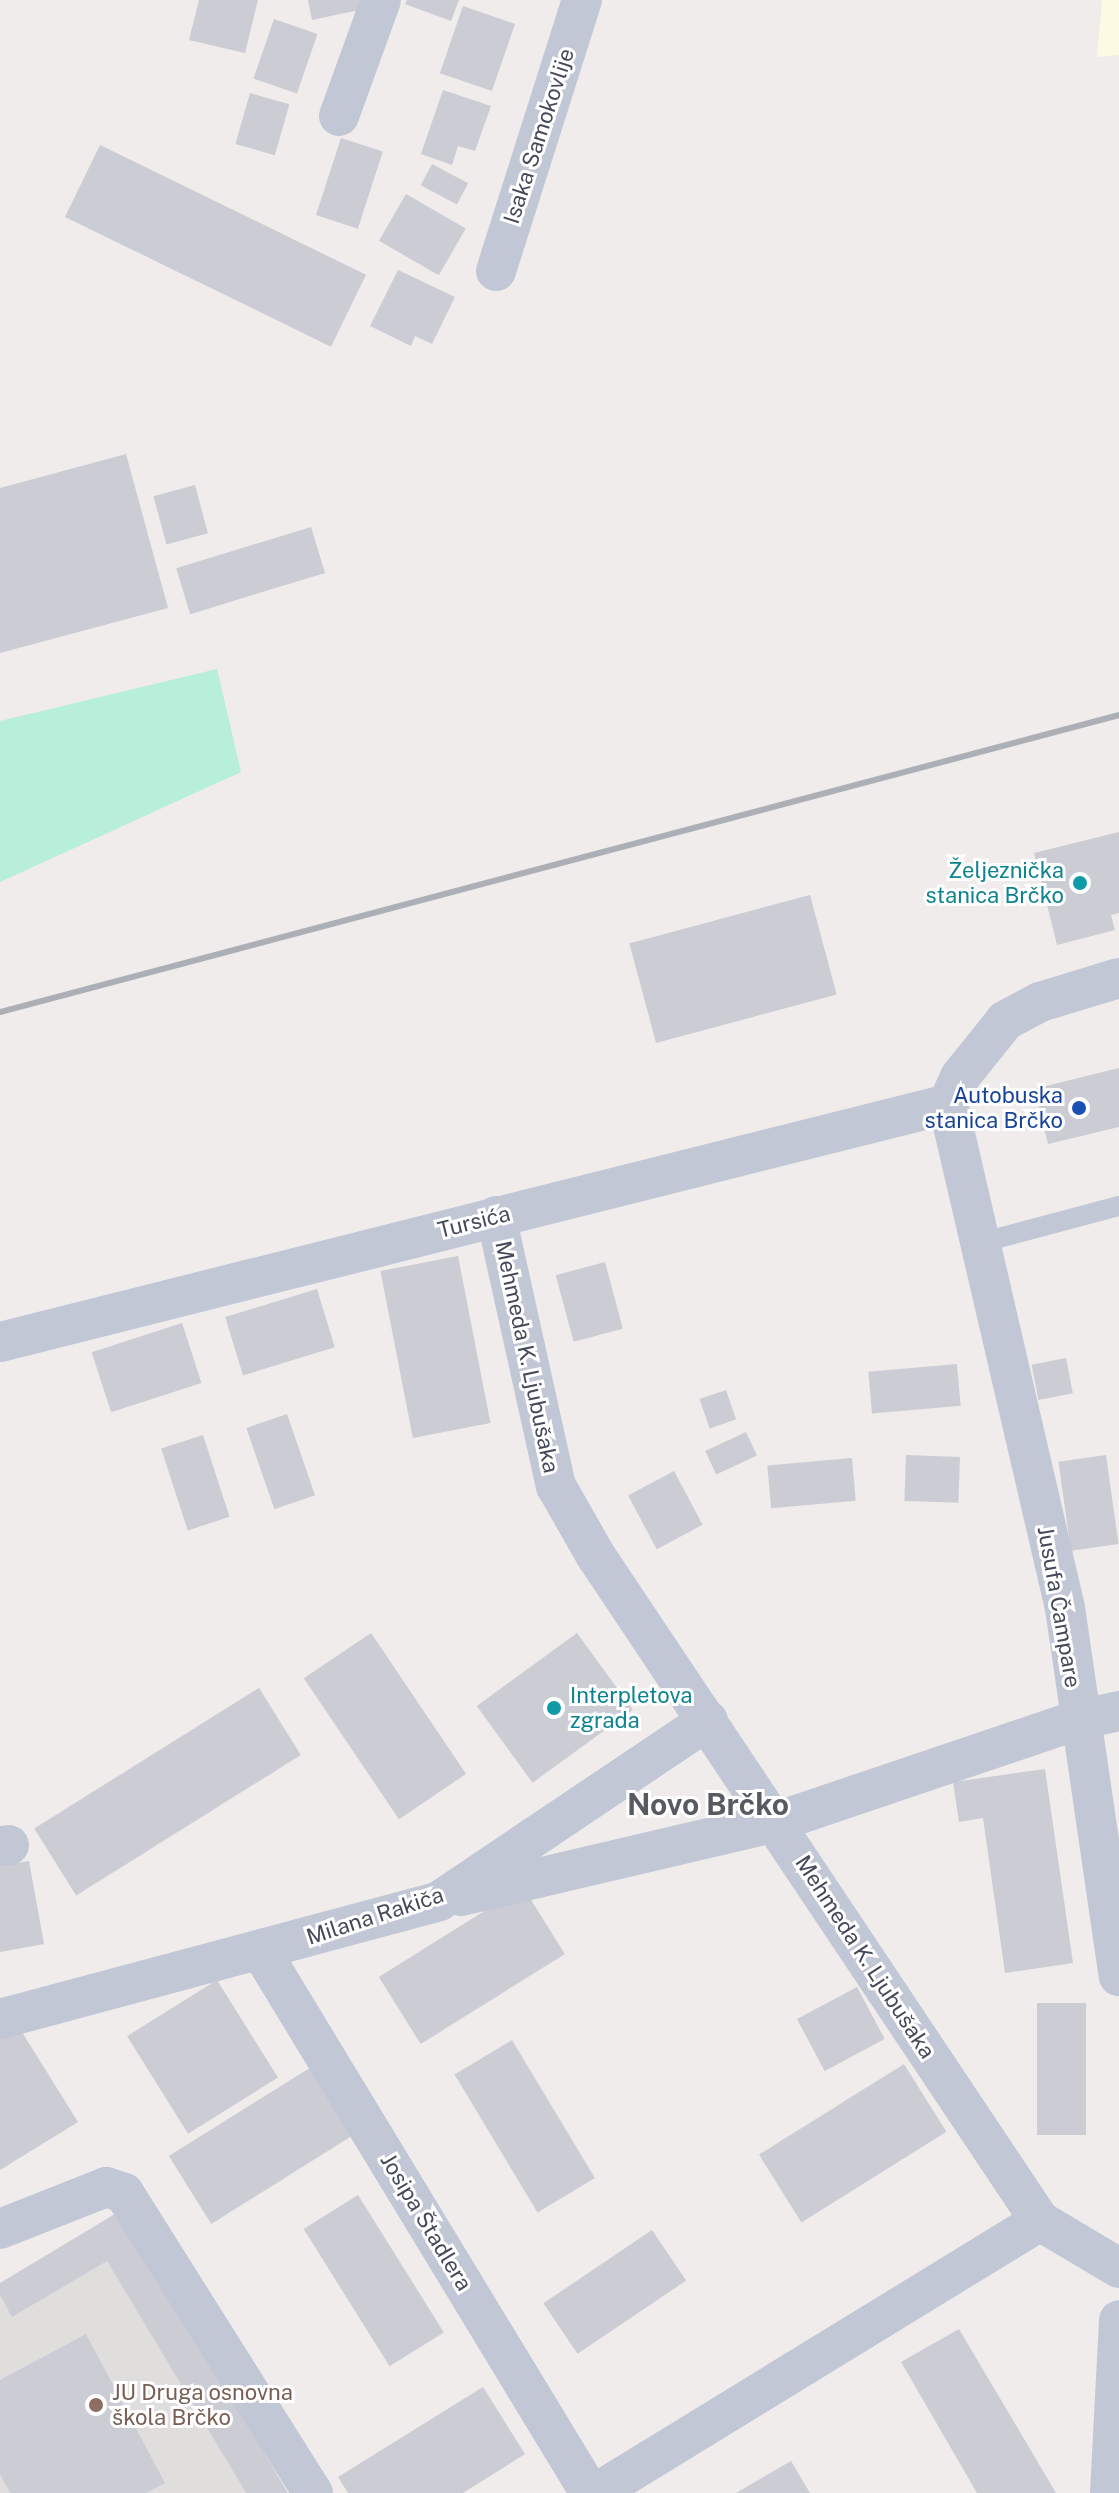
<!DOCTYPE html>
<meta charset="utf-8">
<style>
body{margin:0}
#map{position:relative;width:1119px;height:2493px;overflow:hidden;background:#efeceb;font-family:"Public Sans",sans-serif}
div>[style]{position:absolute}
[style*='--x']{left:calc(var(--x)*1px);top:calc(var(--y)*1px);width:calc(var(--w)*1px);rotate:calc(var(--a)*1deg)}
.commercial>*{inset:0;background:#fcfae2}
.education>*{inset:0;background:#e0dddd}
.green>*{inset:0;background:#b7efd8}
.building>*{inset:0;background:#cbccd4;transform-origin:0 0}
.service>*{height:20px;margin:-10px;padding:0 10px;transform-origin:10px;border-radius:10px;background:#c1c7d4}
.minor>*{height:40px;margin:-20px;padding:0 20px;transform-origin:20px;border-radius:20px;background:#c1c7d4}
.rail>*{height:6px;margin:-3px;padding:0 3px;transform-origin:3px;border-radius:3px;background:#adafb6}
.dots>*{width:22px;height:22px;translate:-50% -50%;box-sizing:border-box;border:4px solid #fff;border-radius:50%}
span{translate:-50% -50%;white-space:nowrap;text-align:center;line-height:1.15;-webkit-text-stroke:6px #fff;paint-order:stroke}
.street-label{font-size:22px;color:#444a59}
.culture-label{font-size:22px;color:#0d838f}
.right{translate:-100% -50%;text-align:right}
.left{translate:0 -50%;text-align:left}
.transit-label{font-size:22px;color:#164399}
.education-label{font-size:22px;color:#785e54}
.district-label{font-size:30px;color:#585a61;font-weight:700}
</style>
<div id="map">
<div class="commercial">
<div style="clip-path:polygon(1102px 0,1119px 0,1119px 55px,1097px 57px)"></div>
</div>
<div class="education">
<div style="clip-path:polygon(107px 2261px,246px 2493px,0 2493px,0 2298px,12px 2316px)"></div>
</div>
<div class="green">
<div style="clip-path:polygon(217px 669px,241px 772px,0 882px,0 721px)"></div>
</div>
<div class="building">
<div style="clip-path:polygon(199px 0,258px 0,245px 53px,189px 40px)"></div>
<div style="clip-path:polygon(308px 0,362px 0,364px 9px,312px 20px)"></div>
<div style="clip-path:polygon(407px 0,459px 0,451px 21px,405px 4px)"></div>
<div style="left:463px;top:6px;width:55px;height:71px;rotate:19deg"></div>
<div style="left:274px;top:19px;width:46px;height:63px;rotate:19deg"></div>
<div style="clip-path:polygon(443px 90px,491px 106px,475px 151px,458px 146px,452px 165px,421px 154px)"></div>
<div style="left:250px;top:93px;width:41px;height:53px;rotate:16deg"></div>
<div style="left:341px;top:138px;width:44px;height:81px;rotate:18deg"></div>
<div style="left:100px;top:145px;width:296px;height:80px;rotate:26deg"></div>
<div style="left:432px;top:164px;width:41px;height:24px;rotate:28deg"></div>
<div style="left:406px;top:194px;width:69px;height:54px;rotate:30deg"></div>
<div style="clip-path:polygon(398px 270px,455px 297px,432px 344px,415px 336px,411px 346px,370px 326px)"></div>
<div style="clip-path:polygon(126px 454px,168px 608px,0 653px,0 488px)"></div>
<div style="left:195px;top:485px;width:50px;height:43px;rotate:75deg"></div>
<div style="left:311px;top:527px;width:48px;height:141px;rotate:73deg"></div>
<div style="clip-path:polygon(1119px 832px,1119px 913px,1111px 915px,1115px 930px,1057px 945px,1034px 853px)"></div>
<div style="left:810px;top:895px;width:103px;height:187px;rotate:75deg"></div>
<div style="clip-path:polygon(1119px 1068px,1119px 1127px,1048px 1144px,1034px 1089px)"></div>
<div style="left:458px;top:1256px;width:170px;height:79px;rotate:79deg"></div>
<div style="left:605px;top:1262px;width:69px;height:51px;rotate:75deg"></div>
<div style="left:317px;top:1289px;width:61px;height:96px;rotate:73deg"></div>
<div style="left:182px;top:1323px;width:63px;height:95px;rotate:72deg"></div>
<div style="left:1066px;top:1358px;width:36px;height:35px;rotate:79deg"></div>
<div style="left:957px;top:1364px;width:42px;height:89px;rotate:85deg"></div>
<div style="left:726px;top:1390px;width:31px;height:28px;rotate:71deg"></div>
<div style="left:287px;top:1414px;width:86px;height:43px;rotate:71deg"></div>
<div style="left:746px;top:1432px;width:26px;height:45px;rotate:65deg"></div>
<div style="left:203px;top:1435px;width:86px;height:44px;rotate:72deg"></div>
<div style="left:906px;top:1455px;width:54px;height:46px;rotate:2deg"></div>
<div style="left:1106px;top:1455px;width:90px;height:48px;rotate:82deg"></div>
<div style="left:852px;top:1458px;width:43px;height:85px;rotate:85deg"></div>
<div style="left:674px;top:1471px;width:61px;height:52px;rotate:62deg"></div>
<div style="left:371px;top:1633px;width:170px;height:81px;rotate:56deg"></div>
<div style="left:577px;top:1633px;width:95px;height:124px;rotate:54deg"></div>
<div style="left:259px;top:1688px;width:79px;height:265px;rotate:58deg"></div>
<div style="clip-path:polygon(1045px 1769px,1073px 1963px,1005px 1973px,983px 1818px,959px 1822px,953px 1782px)"></div>
<div style="clip-path:polygon(29px 1861px,44px 1944px,0 1952px,0 1866px)"></div>
<div style="left:523px;top:1887px;width:79px;height:170px;rotate:58deg"></div>
<div style="left:217px;top:1980px;width:115px;height:106px;rotate:58deg"></div>
<div style="left:857px;top:1987px;width:59px;height:68px;rotate:62deg"></div>
<div style="left:1086px;top:2003px;width:132px;height:49px;rotate:90deg"></div>
<div style="clip-path:polygon(17px 2024px,78px 2122px,0 2170px,0 2035px)"></div>
<div style="left:512px;top:2040px;width:161px;height:67px;rotate:59deg"></div>
<div style="left:904px;top:2064px;width:80px;height:171px;rotate:58deg"></div>
<div style="left:313px;top:2066px;width:80px;height:170px;rotate:58deg"></div>
<div style="left:358px;top:2195px;width:162px;height:64px;rotate:58deg"></div>
<div style="clip-path:polygon(120px 2211px,288px 2493px,246px 2493px,107px 2261px,12px 2317px,0 2296px,0 2283px)"></div>
<div style="left:652px;top:2230px;width:61px;height:131px;rotate:56deg"></div>
<div style="clip-path:polygon(959px 2329px,1056px 2493px,977px 2493px,901px 2362px)"></div>
<div style="clip-path:polygon(86px 2334px,165px 2483px,146px 2493px,10px 2493px,0 2474px,0 2380px)"></div>
<div style="clip-path:polygon(483px 2387px,525px 2454px,463px 2493px,348px 2493px,338px 2477px)"></div>
<div style="clip-path:polygon(791px 2461px,810px 2493px,736px 2493px)"></div>
</div>
<div class="service">
<div style="--x:980;--y:1243;--w:144;--a:-14.9"></div>
</div>
<div class="minor">
<div style="--x:339;--y:116;--w:123;--a:-70.1"></div>
<div style="--x:496;--y:271;--w:284;--a:-72.4"></div>
<div style="--x:1119;--y:978;--w:83;--a:163.1"></div>
<div style="--x:1040;--y:1002;--w:40;--a:152"></div>
<div style="--x:1005;--y:1021;--w:72;--a:128.8"></div>
<div style="--x:960;--y:1077;--w:30;--a:114"></div>
<div style="--x:948;--y:1104;--w:517;--a:76.93"></div>
<div style="--x:1065;--y:1608;--w:372;--a:81.7"></div>
<div style="--x:496;--y:1216;--w:277;--a:77.5"></div>
<div style="--x:556;--y:1486;--w:81;--a:60.3"></div>
<div style="--x:596;--y:1556;--w:800;--a:56.27"></div>
<div style="--x:1040;--y:2221;--w:92;--a:30.7"></div>
<div style="--x:0;--y:1342;--w:977;--a:-14.09"></div>
<div style="--x:0;--y:1846;--w:9;--a:-6"></div>
<div style="--x:461;--y:1896;--w:324;--a:-13.2"></div>
<div style="--x:776;--y:1822;--w:319;--a:-18.7"></div>
<div style="--x:1078;--y:1720;--w:42;--a:-12.4"></div>
<div style="--x:261;--y:1951;--w:634;--a:58.74"></div>
<div style="--x:0;--y:2019;--w:455;--a:-15"></div>
<div style="--x:439;--y:1901;--w:324;--a:-33.9"></div>
<div style="--x:0;--y:2229;--w:114;--a:-21.6"></div>
<div style="--x:106;--y:2187;--w:19;--a:18"></div>
<div style="--x:124;--y:2193;--w:355;--a:57.8"></div>
<div style="--x:596;--y:2493;--w:521;--a:-31.49"></div>
<div style="--x:1110;--y:2493;--w:173;--a:-87"></div>
</div>
<div class="rail">
<div style="--x:0;--y:1012;--w:1158;--a:-14.86"></div>
</div>
<div class="dots">
<div style="left:1080px;top:883px;background:#0f9aa8"></div>
<div style="left:1079px;top:1108px;background:#1a4fb4"></div>
<div style="left:554px;top:1708px;background:#0f9aa8"></div>
<div style="left:96px;top:2405px;background:#8d6e63"></div>
</div>
<div class="street-label">
<span style="left:539px;top:136px;rotate:-72deg">Isaka Samokovlije</span>
<span style="left:474px;top:1222px;rotate:-14deg">Tursića</span>
<span style="left:527px;top:1357px;rotate:78deg">Mehmeda K. Ljubušaka</span>
<span style="left:1059px;top:1607px;rotate:80deg">Jusufa Čampare</span>
<span style="left:375px;top:1916px;rotate:-18deg">Milana Rakiča</span>
<span style="left:865px;top:1957px;rotate:57deg">Mehmeda K. Ljubušaka</span>
<span style="left:426px;top:2222px;rotate:59deg">Josipa Štadlera</span>
</div>
<div class="culture-label">
<span class="right" style="left:1064px;top:883px">Željeznička<br>stanica Brčko</span>
<span class="left" style="left:570px;top:1708px">Interpletova<br>zgrada</span>
</div>
<div class="transit-label">
<span class="right" style="left:1063px;top:1108px">Autobuska<br>stanica Brčko</span>
</div>
<div class="education-label">
<span class="left" style="left:112px;top:2405px">JU Druga osnovna<br>škola Brčko</span>
</div>
<div class="district-label">
<span style="left:708px;top:1804px">Novo Brčko</span>
</div>
</div>
